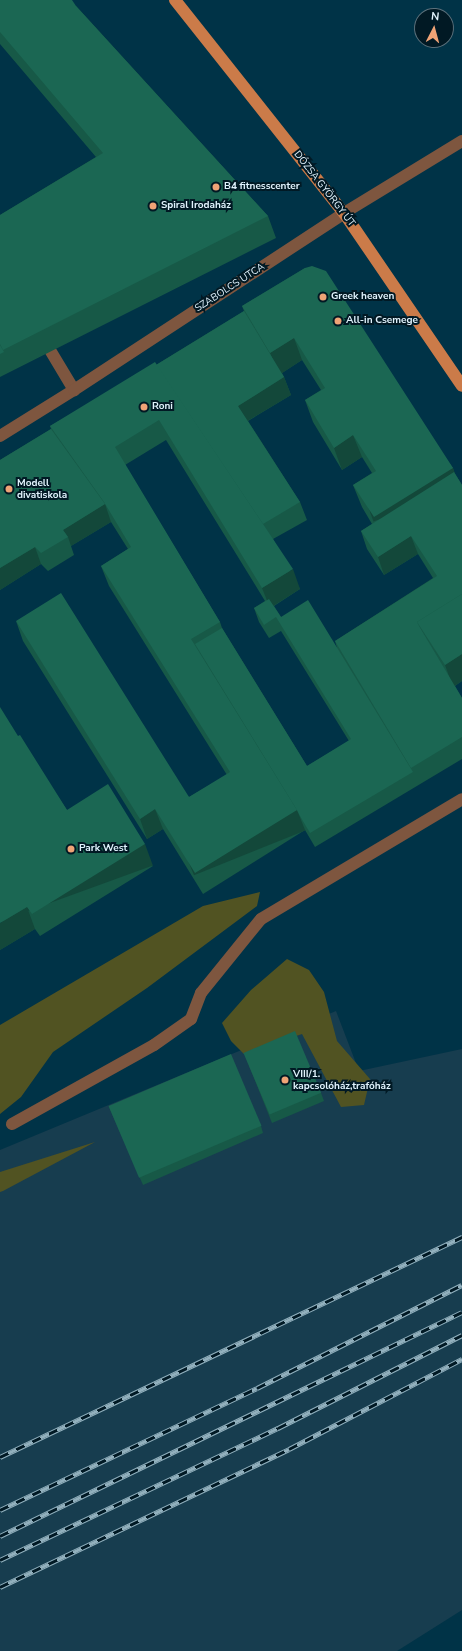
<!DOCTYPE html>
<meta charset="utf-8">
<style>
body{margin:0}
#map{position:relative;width:462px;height:1651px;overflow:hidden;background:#003347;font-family:"Nunito Sans",sans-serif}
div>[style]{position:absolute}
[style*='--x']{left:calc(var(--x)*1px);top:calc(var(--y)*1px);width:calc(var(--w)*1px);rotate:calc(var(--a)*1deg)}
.built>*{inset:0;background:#173d4f}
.green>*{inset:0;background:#515322}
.minor>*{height:12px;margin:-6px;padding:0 6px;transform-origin:6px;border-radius:6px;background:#7e563f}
.major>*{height:12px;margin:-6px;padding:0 6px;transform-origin:6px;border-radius:6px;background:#cb7b49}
.rail>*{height:4.5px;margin-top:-2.25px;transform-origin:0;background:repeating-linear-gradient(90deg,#011924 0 9px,#92b0bd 0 18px);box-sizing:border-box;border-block:1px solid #92b0bd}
.wall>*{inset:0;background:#175947}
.shaded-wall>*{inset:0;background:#13483a;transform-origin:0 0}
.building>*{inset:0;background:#1b6753;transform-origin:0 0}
.dots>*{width:11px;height:11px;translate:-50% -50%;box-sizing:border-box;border:2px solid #011924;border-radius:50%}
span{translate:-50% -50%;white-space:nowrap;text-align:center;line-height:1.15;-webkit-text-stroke:4px #011924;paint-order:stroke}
.poi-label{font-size:10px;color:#e1f3fd;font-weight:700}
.left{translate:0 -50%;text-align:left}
.street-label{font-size:10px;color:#e1f3fd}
.north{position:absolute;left:414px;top:8px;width:40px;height:40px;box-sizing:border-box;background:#011924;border:1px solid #5b707b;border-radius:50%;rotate:6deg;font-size:11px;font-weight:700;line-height:16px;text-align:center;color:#e1f3fd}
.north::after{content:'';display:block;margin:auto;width:14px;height:18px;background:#efa376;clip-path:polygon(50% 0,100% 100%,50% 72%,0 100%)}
</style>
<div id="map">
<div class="built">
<div style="clip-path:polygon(336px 1011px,359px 1071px,462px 1049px,462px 1610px,397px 1651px,0 1651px,0 1150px)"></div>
</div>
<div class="green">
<div style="clip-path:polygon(260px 892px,257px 906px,147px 988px,53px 1052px,21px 1097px,0 1114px,0 1025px,203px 906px)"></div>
<div style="clip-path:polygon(287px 959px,309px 970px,324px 992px,337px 1041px,370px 1079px,364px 1105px,341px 1107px,302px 1034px,244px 1054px,231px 1041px,222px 1023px,251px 990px)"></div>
<div style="clip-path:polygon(95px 1142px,3px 1191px,0 1192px,0 1172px)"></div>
</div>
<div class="minor">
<div style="--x:50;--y:350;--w:47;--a:59"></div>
<div style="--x:0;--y:436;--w:87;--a:-31.9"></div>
<div style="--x:74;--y:390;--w:323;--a:-33.2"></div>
<div style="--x:344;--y:213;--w:138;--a:-31.4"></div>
<div style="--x:12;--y:1124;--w:162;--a:-29.1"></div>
<div style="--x:154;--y:1045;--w:45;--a:-35.1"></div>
<div style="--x:191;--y:1019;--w:28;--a:-69"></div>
<div style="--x:201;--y:993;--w:95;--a:-51"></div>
<div style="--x:261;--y:919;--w:234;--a:-30.8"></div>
</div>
<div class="major">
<div style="--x:175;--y:0;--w:272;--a:51.6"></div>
<div style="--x:344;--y:213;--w:209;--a:55.7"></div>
</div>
<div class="rail">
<div style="--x:0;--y:1457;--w:512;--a:-25.46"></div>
<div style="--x:0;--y:1510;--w:284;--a:-25.4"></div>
<div style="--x:257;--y:1388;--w:229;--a:-26.7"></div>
<div style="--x:0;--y:1536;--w:513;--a:-25.87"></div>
<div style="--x:0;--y:1560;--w:308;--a:-25.4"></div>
<div style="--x:278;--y:1428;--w:206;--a:-26.8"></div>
<div style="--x:0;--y:1587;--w:320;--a:-25.5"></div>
<div style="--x:289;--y:1449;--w:195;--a:-27.5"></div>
</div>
<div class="wall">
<div style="clip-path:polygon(0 0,76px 6px,268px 216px,276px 238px,0 377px,0 215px,96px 157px,0 44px)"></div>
<div style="clip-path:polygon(evenodd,305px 268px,453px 468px,454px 472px,462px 485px,462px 681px,455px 686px,462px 698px,462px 759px,315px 847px,305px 830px,203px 894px,163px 829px,147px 839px,23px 641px,16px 621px,189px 797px,227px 775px,109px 586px,101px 566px,128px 549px,111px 522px,71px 546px,74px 555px,48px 571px,41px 564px,0 590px,0 460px,51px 429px,50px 426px,156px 365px,244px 311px,242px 306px,305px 268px,302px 360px,321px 390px,305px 400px,313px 422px,342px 470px,362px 457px,372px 473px,353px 485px,362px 507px,372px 524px,361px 531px,367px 549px,384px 575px,418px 554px,433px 578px,335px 641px,337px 648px,281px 617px,274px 606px,300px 589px,273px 539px,307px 520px,300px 502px,248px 421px,291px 395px,284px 377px,282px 373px,302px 360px,305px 268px,166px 440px,265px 601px,254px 608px,259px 622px,269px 638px,281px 631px,349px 741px,307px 766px,222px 628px,220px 622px,125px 465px,166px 440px)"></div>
<div style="clip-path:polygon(18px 736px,67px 810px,153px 866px,40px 936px,35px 929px,0 950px)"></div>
<div style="clip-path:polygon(244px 1053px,321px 1093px,324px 1101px,272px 1123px)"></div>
<div style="clip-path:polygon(109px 1107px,261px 1126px,263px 1133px,143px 1185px)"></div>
</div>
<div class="shaded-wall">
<div style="clip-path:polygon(294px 338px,302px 360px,279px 375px,270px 353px)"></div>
<div style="clip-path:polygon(284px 377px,291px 395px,244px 423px,238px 406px)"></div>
<div style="clip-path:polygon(353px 435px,362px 457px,342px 470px,334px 448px)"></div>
<div style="left:453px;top:468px;width:23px;height:93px;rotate:70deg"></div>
<div style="clip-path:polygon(105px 504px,111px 522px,71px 546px,68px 537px,63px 530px)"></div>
<div style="clip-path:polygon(411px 536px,418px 554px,384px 575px,378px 557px)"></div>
<div style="clip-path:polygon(35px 547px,41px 564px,0 590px,0 568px)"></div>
<div style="clip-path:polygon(293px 569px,300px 589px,270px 608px,262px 588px)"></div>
<div style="clip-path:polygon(462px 654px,462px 681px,453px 687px,445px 665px)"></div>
<div style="clip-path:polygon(155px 809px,163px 829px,147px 839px,140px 819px)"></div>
<div style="left:297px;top:810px;width:22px;height:120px;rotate:68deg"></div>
<div style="left:145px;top:844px;width:23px;height:133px;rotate:70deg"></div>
<div style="clip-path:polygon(27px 907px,35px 929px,0 950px,0 923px)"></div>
</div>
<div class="building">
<div style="clip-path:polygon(0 0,72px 0,76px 6px,268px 216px,3px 350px,0 344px,0 215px,103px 153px,0 32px)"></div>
<div style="clip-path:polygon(312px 266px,326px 271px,453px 468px,374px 517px,353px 485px,376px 471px,353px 435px,334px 448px,305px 400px,325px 388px,294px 338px,270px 353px,242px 306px,305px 268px)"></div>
<div style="clip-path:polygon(244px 311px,284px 377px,238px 406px,300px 502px,263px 524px,156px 365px)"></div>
<div style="clip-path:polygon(0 345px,4px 352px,0 354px)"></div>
<div style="clip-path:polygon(155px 362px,293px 569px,262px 588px,159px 420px,115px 447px,220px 622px,191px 639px,297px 810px,195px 873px,155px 809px,140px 819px,16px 621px,61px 593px,189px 797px,230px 772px,101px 566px,131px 547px,104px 502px,50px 426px)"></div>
<div style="clip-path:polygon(51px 429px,105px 504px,63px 530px,68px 537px,41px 553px,35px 547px,0 568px,0 460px)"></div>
<div style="clip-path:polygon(454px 472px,462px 485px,462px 594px,417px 622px,419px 626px,462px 698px,462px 737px,411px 768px,335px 641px,437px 576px,411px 536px,378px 557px,361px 531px)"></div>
<div style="clip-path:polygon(462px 594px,462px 654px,445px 665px,417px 622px)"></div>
<div style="clip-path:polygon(269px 599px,281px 617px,308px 600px,413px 772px,310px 833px,300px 816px,297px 810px,195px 644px,222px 628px,307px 766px,351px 739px,276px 617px,264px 625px,254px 608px)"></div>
<div style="clip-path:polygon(0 707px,18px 736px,20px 735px,67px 810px,108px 784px,145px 844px,32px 914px,27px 907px,0 923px)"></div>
<div style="left:295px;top:1031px;width:67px;height:56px;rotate:67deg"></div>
<div style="left:231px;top:1054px;width:78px;height:133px;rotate:67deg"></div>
</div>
<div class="dots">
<div style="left:216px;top:187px;background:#efa376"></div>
<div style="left:153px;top:206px;background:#efa376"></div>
<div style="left:323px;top:297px;background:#efa376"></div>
<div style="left:338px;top:321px;background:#efa376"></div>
<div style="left:144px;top:407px;background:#efa376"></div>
<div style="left:9px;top:489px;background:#efa376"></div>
<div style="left:71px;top:849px;background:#efa376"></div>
<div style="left:285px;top:1080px;background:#efa376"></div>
</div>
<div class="poi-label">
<span class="left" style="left:224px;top:187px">B4 fitnesscenter</span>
<span class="left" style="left:161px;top:206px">Spiral Irodaház</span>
<span class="left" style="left:331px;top:297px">Greek heaven</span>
<span class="left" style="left:346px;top:321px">All-in Csemege</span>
<span class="left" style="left:152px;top:407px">Roni</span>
<span class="left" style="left:17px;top:489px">Modell<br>divatiskola</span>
<span class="left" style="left:79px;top:849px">Park West</span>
<span class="left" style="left:293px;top:1080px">VIII/1.<br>kapcsolóház,trafóház</span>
</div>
<div class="street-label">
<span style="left:324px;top:189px;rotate:52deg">DÓZSA GYÖRGY ÚT</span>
<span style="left:230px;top:288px;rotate:-33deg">SZABOLCS UTCA</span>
</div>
<div class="north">N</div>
</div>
